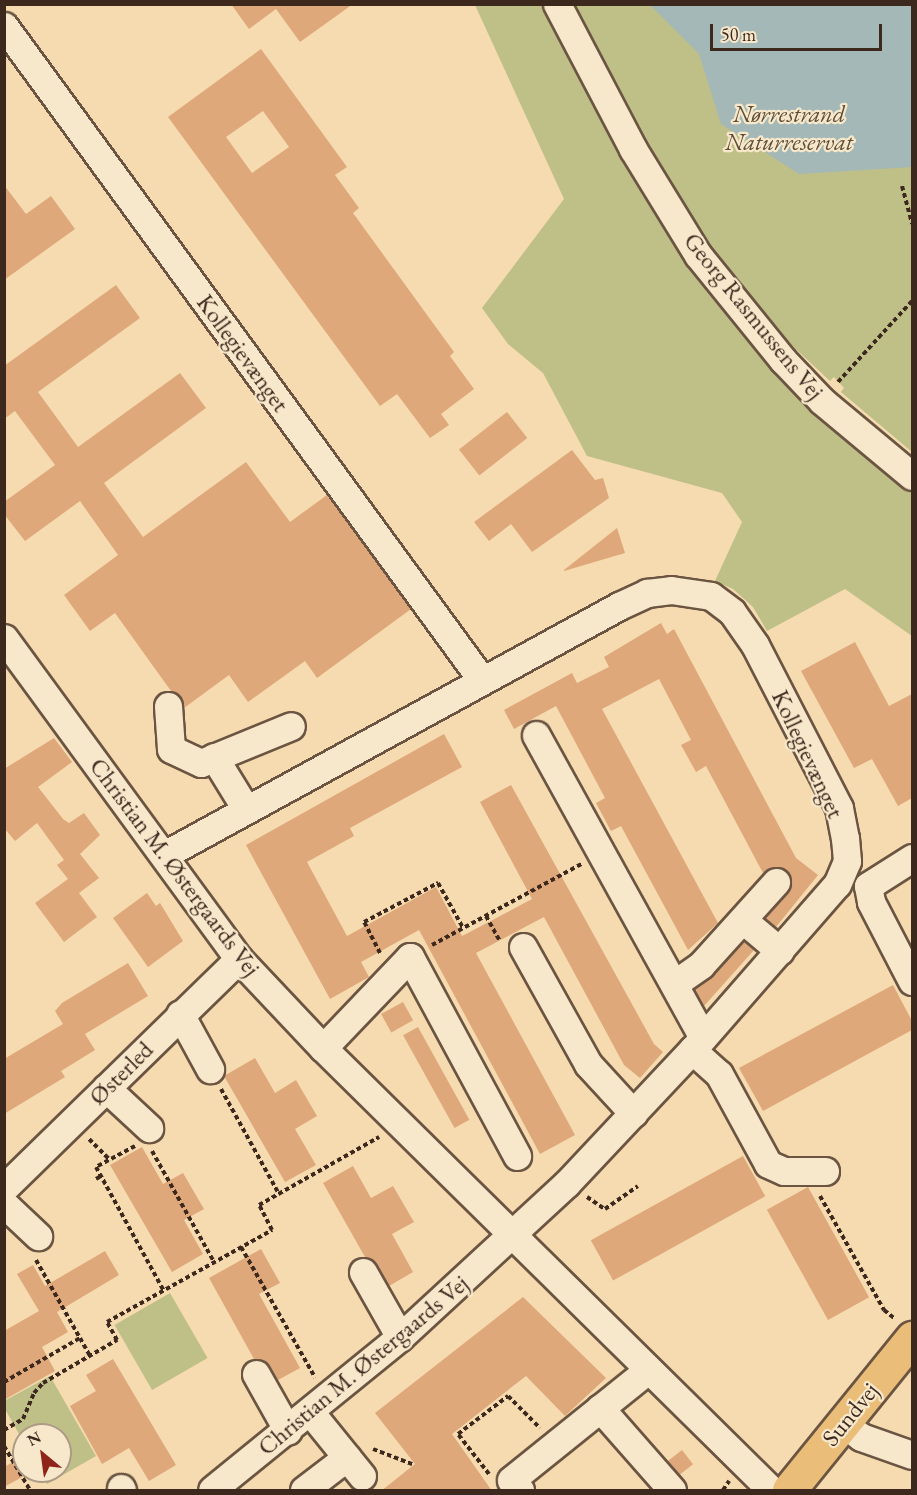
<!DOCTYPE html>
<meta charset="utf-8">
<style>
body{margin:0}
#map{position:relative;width:917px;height:1495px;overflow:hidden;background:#f5dbaf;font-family:"EB Garamond",serif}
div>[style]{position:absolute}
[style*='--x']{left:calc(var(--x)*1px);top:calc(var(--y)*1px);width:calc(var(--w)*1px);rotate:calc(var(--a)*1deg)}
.green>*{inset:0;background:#bfbf88;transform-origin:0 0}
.water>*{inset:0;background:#a3b8b7}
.building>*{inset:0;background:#dfa87a;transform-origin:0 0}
.path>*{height:4px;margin-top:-2px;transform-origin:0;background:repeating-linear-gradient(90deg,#3d281e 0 4.5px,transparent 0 7.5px)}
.roads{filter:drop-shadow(2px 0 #6b5542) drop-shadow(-2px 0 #6b5542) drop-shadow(0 2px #6b5542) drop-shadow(0 -2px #6b5542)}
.minor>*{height:27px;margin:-13.5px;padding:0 13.5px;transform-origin:13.5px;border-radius:13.5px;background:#f8e8cb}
.major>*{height:33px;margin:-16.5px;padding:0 16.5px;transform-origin:16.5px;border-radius:16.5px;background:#eabe78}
span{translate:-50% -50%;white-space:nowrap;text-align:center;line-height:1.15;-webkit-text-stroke:4.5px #f8e8cb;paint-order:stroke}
.park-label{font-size:24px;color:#5e4e38;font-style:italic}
.street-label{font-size:24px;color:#3d281e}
.frame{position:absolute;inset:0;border:6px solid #3d281e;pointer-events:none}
.north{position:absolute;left:12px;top:1423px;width:60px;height:60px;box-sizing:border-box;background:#f8e8cb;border:2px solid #ad9b86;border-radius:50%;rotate:331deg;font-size:16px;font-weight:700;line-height:24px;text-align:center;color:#3d281e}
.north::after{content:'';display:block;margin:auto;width:21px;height:27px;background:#8f2418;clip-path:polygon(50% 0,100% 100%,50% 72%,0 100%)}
.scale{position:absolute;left:710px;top:24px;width:172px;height:27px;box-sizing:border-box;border:3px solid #3d281e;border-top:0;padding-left:8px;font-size:18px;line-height:21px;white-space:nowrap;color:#3d281e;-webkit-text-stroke:4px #f8e8cb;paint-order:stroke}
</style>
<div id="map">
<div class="green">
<div style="clip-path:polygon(475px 5px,544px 5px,582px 80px,691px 264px,774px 371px,877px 465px,912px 491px,912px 636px,845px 589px,767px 631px,753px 607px,733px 589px,715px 581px,742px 522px,722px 493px,587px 456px,543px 373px,508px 344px,482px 308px,564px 199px)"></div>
<div style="clip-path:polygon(574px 5px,912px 5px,912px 452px,841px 392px,844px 388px,834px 377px,830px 381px,785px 339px,711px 247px,646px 144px)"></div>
<div style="left:170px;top:1293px;width:75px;height:64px;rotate:60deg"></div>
<div style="clip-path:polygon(50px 1376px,96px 1456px,47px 1484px,40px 1471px,60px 1471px,60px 1435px,24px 1435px,24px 1443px,5px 1409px,4px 1401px)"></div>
</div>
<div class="water">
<div style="clip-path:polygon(650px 5px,912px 5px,912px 167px,799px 174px,721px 124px,699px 54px)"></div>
</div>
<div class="building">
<div style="clip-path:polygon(231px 4px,353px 4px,300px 42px,276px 9px,249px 29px)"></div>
<div style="clip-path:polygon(evenodd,261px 49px,347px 167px,335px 175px,359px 208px,353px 213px,454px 352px,450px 356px,474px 389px,441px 414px,449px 425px,430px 438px,397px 394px,380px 406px,168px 117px,261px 49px,263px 111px,289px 147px,252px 173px,226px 137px,263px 111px)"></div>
<div style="clip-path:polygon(4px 185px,26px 214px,51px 196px,75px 229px,4px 280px)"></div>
<div style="clip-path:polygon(116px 285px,140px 318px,38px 392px,78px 447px,180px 373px,206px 408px,104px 483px,143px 537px,246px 462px,290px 522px,327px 495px,411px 609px,317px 678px,305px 661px,248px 702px,229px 675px,184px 708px,181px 697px,171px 691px,115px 613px,90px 631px,64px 595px,118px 555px,80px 501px,25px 541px,4px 514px,4px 502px,55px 465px,15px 411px,4px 419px,4px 366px)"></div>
<div style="left:507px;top:412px;width:33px;height:61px;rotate:52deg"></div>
<div style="clip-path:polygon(572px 450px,595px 480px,603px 478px,609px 498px,532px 552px,511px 524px,489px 541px,474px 522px)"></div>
<div style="clip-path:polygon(617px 528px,625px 553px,564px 571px,564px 570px)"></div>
<div style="clip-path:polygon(661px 623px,667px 634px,674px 629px,796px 858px,818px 875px,776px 927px,765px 918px,788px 892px,791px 877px,779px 867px,763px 873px,706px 766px,696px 772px,681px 745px,691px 740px,659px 679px,602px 709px,718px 923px,688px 950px,621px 826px,611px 831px,596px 803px,605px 798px,556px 706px,514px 729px,504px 710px,572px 673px,577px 683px,609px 667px,604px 657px)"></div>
<div style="clip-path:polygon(855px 642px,889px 706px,912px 694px,912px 798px,898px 806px,872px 759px,854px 768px,801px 671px)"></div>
<div style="clip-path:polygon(444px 734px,462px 767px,350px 828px,354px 836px,307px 862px,347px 936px,436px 887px,462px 936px,466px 934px,532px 899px,480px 802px,511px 785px,654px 1044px,663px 1052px,640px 1078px,624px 1065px,544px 917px,476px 953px,575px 1135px,540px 1154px,419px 930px,361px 962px,369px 977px,330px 999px,246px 845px)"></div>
<div style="clip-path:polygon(54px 738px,72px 762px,38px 787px,63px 819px,69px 823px,84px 813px,100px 835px,80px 854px,99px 878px,79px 893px,97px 917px,64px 942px,35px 903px,68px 879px,57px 865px,64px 860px,37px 823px,15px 841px,4px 828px,4px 769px)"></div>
<div style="clip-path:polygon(147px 893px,156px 906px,160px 903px,183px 941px,148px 967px,113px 918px)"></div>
<div style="clip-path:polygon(744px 941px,754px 950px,704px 1006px,694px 989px,713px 976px)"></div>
<div style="clip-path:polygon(128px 963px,148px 996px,85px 1034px,95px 1050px,61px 1071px,65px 1077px,4px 1114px,4px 1059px,63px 1024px,55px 1011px,62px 1003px)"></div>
<div style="clip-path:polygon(893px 985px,912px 1021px,912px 1030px,763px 1111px,739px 1068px)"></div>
<div style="left:403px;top:1002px;width:21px;height:25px;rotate:61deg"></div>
<div style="left:418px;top:1027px;width:106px;height:17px;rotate:61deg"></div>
<div style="clip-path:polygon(255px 1058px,275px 1093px,296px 1080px,317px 1116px,295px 1129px,316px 1165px,285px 1182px,224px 1076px)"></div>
<div style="clip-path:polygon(142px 1147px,163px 1184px,183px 1173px,204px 1209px,184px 1220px,203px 1254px,172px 1272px,110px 1165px)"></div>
<div style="left:743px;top:1156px;width:46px;height:174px;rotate:61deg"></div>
<div style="clip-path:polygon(353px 1166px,371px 1198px,393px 1186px,414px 1222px,392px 1234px,413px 1272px,389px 1286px,376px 1264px,365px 1257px,323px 1183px)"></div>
<div style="left:808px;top:1187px;width:126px;height:47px;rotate:61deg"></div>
<div style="clip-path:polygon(261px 1249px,280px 1283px,259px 1294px,300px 1368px,278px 1380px,264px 1361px,254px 1359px,209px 1278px)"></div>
<div style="clip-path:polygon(105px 1251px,119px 1275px,57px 1312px,68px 1332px,42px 1347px,55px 1371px,4px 1400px,4px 1331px,39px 1311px,17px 1274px,33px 1265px,45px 1286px)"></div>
<div style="clip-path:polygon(523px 1297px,606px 1378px,565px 1416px,526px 1376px,452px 1434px,492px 1491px,381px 1491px,415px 1464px,375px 1413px)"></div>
<div style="clip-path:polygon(113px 1359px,176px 1465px,149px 1481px,129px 1448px,102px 1464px,70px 1406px,96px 1391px,86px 1375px)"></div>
<div style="left:682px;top:1450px;width:18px;height:18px;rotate:52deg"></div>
<div style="clip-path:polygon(24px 1456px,24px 1476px,4px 1487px,4px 1467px)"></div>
</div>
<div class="path">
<div style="--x:902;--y:186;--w:39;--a:75"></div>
<div style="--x:838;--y:382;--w:110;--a:-47.6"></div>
<div style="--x:486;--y:916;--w:29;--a:61"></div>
<div style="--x:432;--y:945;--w:170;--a:-28.5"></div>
<div style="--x:380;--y:953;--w:35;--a:-117"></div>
<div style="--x:364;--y:922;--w:84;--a:-27.8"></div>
<div style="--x:438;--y:883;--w:51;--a:60.9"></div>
<div style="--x:221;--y:1089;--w:120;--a:61.1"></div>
<div style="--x:89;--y:1139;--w:30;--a:45"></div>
<div style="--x:135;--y:1146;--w:44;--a:151.7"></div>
<div style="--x:96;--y:1167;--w:141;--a:61.3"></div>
<div style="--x:152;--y:1151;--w:127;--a:60.8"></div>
<div style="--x:96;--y:1179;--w:6;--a:-31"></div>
<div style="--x:820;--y:1196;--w:131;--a:60.7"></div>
<div style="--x:884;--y:1310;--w:14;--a:39"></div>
<div style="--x:587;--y:1197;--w:22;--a:34"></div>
<div style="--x:605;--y:1209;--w:40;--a:-34.9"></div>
<div style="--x:241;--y:1247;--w:150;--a:60.4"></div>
<div style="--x:36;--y:1260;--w:90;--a:60.6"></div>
<div style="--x:4;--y:1382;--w:88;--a:-30.1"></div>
<div style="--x:80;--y:1338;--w:21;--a:61"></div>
<div style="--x:4;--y:1430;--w:22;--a:-30"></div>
<div style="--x:23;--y:1419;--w:28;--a:-67"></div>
<div style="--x:34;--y:1393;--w:13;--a:-48"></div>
<div style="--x:43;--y:1383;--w:86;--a:-30.2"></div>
<div style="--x:117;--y:1340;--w:21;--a:-119"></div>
<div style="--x:107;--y:1322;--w:189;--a:-29.1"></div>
<div style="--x:272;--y:1230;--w:28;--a:-117"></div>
<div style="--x:259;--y:1205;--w:138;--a:-29.5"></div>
<div style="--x:4;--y:1446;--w:51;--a:59.4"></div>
<div style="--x:373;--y:1449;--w:42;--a:21"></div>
<div style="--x:489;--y:1474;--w:51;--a:-127.8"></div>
<div style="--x:458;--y:1434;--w:63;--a:-37.2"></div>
<div style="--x:508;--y:1396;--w:45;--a:45"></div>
<div style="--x:723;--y:1490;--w:11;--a:-56"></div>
</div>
<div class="roads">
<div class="minor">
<div style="--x:557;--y:4;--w:164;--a:62.3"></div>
<div style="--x:633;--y:149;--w:124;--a:58.5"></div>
<div style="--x:698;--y:255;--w:135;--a:51"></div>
<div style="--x:783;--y:360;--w:57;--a:46.4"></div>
<div style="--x:822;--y:401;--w:117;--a:39.8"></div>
<div style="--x:4;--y:26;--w:810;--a:53.84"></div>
<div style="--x:4;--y:638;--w:398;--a:53.8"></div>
<div style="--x:239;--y:959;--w:122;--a:46.7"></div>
<div style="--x:323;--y:1048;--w:629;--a:44.61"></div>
<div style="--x:168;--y:706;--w:43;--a:86"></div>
<div style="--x:171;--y:749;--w:33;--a:25"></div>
<div style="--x:201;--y:763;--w:97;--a:-22.3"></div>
<div style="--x:536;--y:735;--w:345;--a:61.1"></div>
<div style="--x:214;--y:757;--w:61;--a:58.4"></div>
<div style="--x:164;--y:855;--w:519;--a:-28.69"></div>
<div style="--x:619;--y:606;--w:31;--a:-25"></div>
<div style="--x:647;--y:593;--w:24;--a:-7"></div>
<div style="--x:671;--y:590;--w:40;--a:8.5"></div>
<div style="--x:711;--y:596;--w:26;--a:37"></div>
<div style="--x:732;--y:612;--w:40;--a:55.1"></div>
<div style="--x:755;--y:645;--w:183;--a:62.7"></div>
<div style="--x:839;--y:808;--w:31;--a:79"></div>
<div style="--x:845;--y:838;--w:23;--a:85"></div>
<div style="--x:847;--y:861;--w:25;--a:113"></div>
<div style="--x:837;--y:884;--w:220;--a:131.1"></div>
<div style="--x:692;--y:1050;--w:184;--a:133.2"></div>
<div style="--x:566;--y:1184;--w:226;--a:137.3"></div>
<div style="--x:400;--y:1337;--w:242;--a:140.9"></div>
<div style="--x:868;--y:886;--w:16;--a:79"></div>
<div style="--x:871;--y:902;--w:89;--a:62.6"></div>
<div style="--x:868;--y:886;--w:52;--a:-32.5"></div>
<div style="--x:743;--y:920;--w:48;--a:40"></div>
<div style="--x:523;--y:947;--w:134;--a:60.9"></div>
<div style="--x:588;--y:1064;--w:67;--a:47.4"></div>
<div style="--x:674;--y:984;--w:33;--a:-35"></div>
<div style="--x:701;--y:965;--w:112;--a:-47.9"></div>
<div style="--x:180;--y:1014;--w:63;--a:61.4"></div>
<div style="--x:323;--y:1048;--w:126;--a:-46.3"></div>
<div style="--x:410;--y:957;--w:226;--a:61.7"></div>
<div style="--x:692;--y:1050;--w:36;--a:42"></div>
<div style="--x:719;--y:1074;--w:102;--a:61.4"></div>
<div style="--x:768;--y:1164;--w:17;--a:24"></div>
<div style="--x:784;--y:1171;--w:41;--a:0"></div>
<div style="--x:106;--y:1088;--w:59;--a:42.9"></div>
<div style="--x:4;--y:1188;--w:328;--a:-44.3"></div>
<div style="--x:4;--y:1204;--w:47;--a:43.3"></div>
<div style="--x:363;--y:1272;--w:75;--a:60.4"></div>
<div style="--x:256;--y:1374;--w:65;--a:60.7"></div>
<div style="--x:600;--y:1408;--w:109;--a:48.7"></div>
<div style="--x:311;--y:1413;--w:81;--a:51"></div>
<div style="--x:843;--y:1423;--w:23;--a:38"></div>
<div style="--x:861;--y:1437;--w:54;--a:19.4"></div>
<div style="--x:121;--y:1488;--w:2;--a:63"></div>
<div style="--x:304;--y:1490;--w:54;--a:-37.5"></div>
<div style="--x:520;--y:1490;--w:13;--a:-132"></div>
<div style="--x:511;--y:1480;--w:176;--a:-38.8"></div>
</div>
<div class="major">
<div style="--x:789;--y:1490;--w:196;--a:-51"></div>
</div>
</div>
<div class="park-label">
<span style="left:789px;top:128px">Nørrestrand<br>Naturreservat</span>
</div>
<div class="street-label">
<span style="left:754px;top:316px;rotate:51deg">Georg Rasmussens Vej</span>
<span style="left:243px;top:353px;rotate:54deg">Kollegievænget</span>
<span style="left:808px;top:754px;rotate:65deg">Kollegievænget</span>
<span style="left:175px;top:867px;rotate:53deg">Christian M. Østergaards Vej</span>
<span style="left:121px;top:1073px;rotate:-45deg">Østerled</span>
<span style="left:363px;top:1365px;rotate:-40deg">Christian M. Østergaards Vej</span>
<span style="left:850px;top:1414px;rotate:-51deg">Sundvej</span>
</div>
<div class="frame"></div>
<div class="north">N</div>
<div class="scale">50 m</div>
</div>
